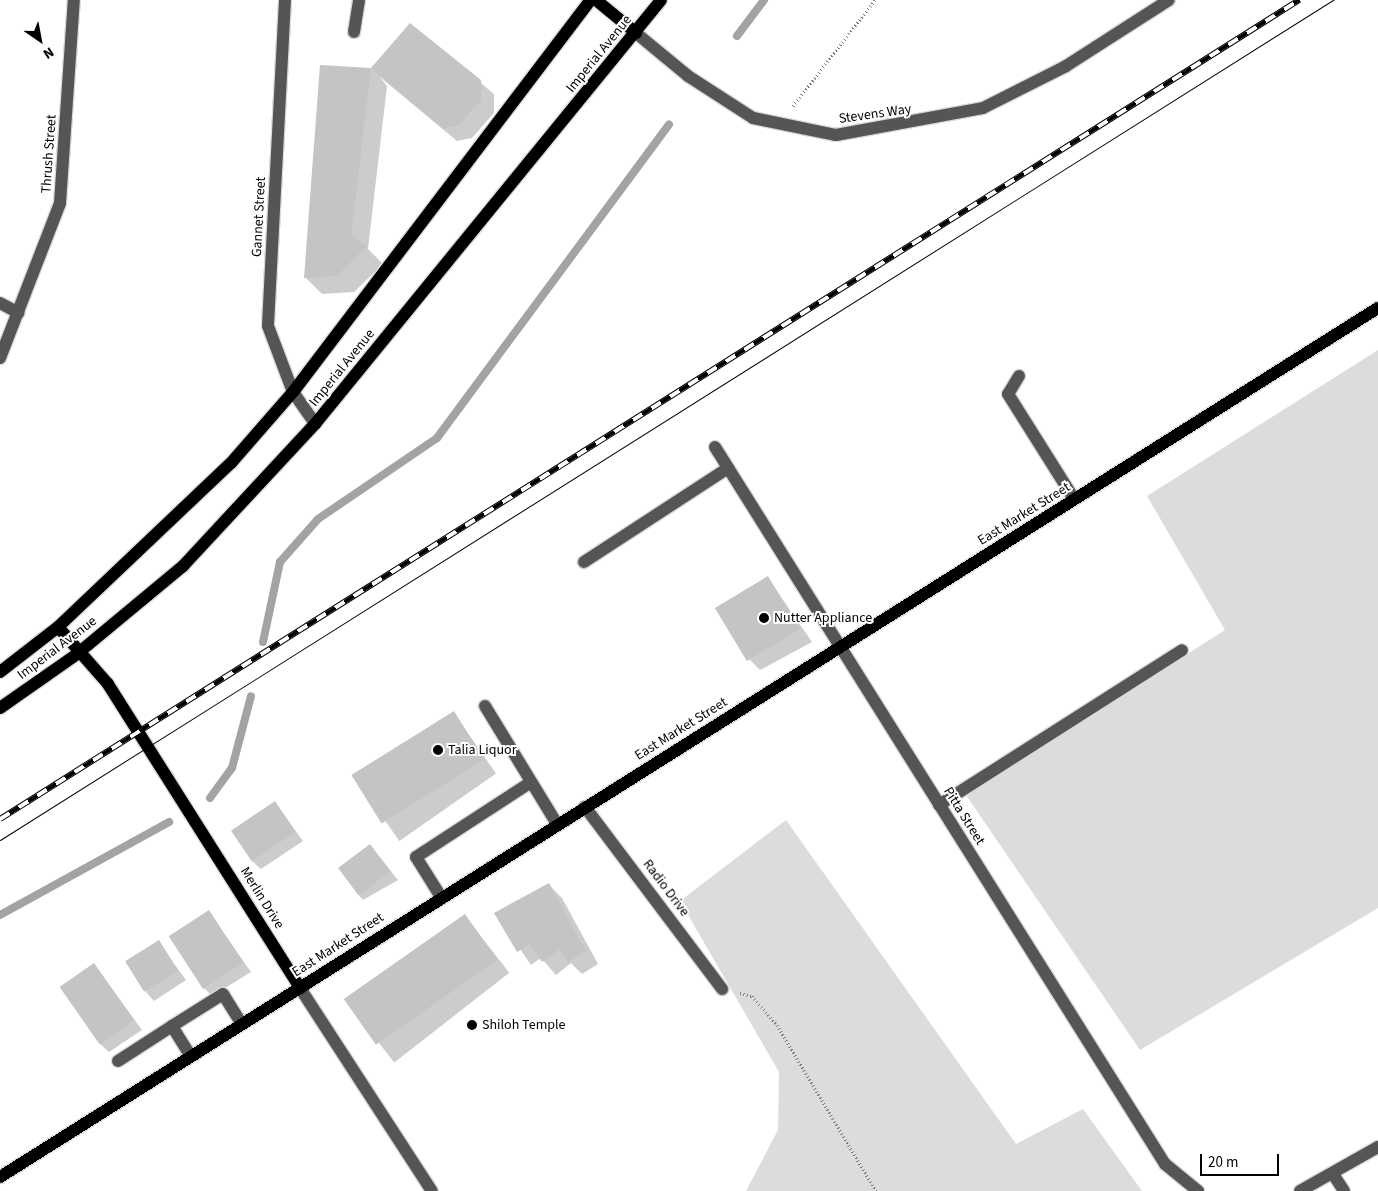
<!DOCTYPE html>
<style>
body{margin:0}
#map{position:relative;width:1378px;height:1191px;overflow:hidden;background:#fff;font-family:"Source Sans 3",sans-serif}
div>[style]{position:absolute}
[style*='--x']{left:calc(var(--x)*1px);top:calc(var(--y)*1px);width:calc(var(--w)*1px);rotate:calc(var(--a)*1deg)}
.green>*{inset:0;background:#dcdcdc}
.shadow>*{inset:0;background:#0003;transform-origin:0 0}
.stream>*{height:8px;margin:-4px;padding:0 4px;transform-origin:4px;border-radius:4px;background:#a3a3a3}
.building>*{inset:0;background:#c4c4c4;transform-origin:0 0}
.path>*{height:3px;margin-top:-1.5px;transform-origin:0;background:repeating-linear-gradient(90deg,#777 0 1px,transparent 0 3.5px)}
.roads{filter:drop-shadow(1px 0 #dbdbdb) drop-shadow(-1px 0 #dbdbdb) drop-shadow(0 1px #dbdbdb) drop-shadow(0 -1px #dbdbdb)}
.minor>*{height:12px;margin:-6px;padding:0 6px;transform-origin:6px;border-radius:6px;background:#555}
.major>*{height:12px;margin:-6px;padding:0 6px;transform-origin:6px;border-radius:6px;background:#000}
.tram>*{height:1px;margin:-0.5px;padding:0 0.5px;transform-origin:0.5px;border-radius:0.5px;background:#000}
.rail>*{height:5.5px;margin-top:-2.75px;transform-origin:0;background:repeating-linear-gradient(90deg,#fff 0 11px,#000 0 22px);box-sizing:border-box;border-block:1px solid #000}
.dots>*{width:14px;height:14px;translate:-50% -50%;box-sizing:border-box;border:2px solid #fff;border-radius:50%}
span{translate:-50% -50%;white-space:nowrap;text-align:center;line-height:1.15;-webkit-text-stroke:4px #fff;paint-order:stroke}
.street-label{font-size:14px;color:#000}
.poi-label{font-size:14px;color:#000}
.left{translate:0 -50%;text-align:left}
.north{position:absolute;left:15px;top:15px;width:50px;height:50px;-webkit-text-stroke:4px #fff;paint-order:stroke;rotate:147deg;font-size:14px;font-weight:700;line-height:20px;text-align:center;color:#000}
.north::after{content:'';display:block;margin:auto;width:18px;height:22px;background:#000;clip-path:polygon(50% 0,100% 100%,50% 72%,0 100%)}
.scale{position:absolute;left:1200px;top:1154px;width:79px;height:22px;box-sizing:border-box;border:2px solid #000;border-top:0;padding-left:6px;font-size:15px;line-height:18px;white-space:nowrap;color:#000;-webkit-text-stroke:4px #fff;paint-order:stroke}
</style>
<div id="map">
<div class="green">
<div style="clip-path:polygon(1378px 350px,1378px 908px,1140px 1050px,966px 795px,1225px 630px,1147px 496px)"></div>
<div style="clip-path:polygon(786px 820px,1016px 1144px,1083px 1109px,1142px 1191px,746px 1191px,778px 1130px,779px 1072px,680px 901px)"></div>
</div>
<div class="shadow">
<div style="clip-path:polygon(411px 25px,494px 94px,494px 113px,472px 138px,457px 141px,380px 77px,387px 86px,368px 249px,383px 264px,354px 292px,322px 294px,305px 277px,321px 67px,371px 69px)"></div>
<div style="clip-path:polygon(768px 578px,812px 642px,760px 670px,747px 657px)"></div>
<div style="left:453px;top:712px;width:75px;height:118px;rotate:55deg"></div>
<div style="clip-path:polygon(275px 803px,303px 841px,261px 869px,252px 861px)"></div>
<div style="clip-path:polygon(370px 845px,398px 880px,363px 900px,355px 891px)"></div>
<div style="clip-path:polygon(549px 885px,562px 898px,598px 964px,582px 974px,571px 963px,556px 975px,541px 958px,531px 965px,496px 914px)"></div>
<div style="clip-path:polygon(209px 912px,251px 972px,212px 996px,204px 988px)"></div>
<div style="left:465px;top:916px;width:72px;height:146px;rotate:52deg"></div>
<div style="clip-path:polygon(158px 942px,186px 980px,154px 1001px,146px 992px)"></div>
<div style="clip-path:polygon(94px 964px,142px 1030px,109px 1052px,100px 1044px)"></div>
</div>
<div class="stream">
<div style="--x:737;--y:36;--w:45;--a:-53.1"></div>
<div style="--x:263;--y:642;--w:82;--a:-78"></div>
<div style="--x:280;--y:562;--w:57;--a:-48.5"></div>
<div style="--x:318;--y:519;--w:144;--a:-34.2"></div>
<div style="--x:437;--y:438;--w:390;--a:-53.5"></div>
<div style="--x:210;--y:798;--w:37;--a:-54"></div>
<div style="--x:232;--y:768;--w:74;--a:-75.2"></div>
<div style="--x:0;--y:915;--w:193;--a:-28.8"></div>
</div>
<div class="building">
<div style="clip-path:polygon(410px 23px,481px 80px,481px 100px,459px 125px,443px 129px,371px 68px,351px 236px,367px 246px,337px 276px,304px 278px,320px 65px,371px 68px)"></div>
<div style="left:768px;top:576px;width:62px;height:62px;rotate:59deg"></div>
<div style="left:454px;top:711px;width:57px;height:121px;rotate:58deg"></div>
<div style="left:275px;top:801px;width:37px;height:53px;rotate:56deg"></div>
<div style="left:370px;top:844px;width:34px;height:40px;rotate:53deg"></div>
<div style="clip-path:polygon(549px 883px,586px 951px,568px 962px,560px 949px,542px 962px,530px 944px,517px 952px,494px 913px)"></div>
<div style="left:209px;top:910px;width:63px;height:48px;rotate:57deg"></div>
<div style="left:465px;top:914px;width:56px;height:148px;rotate:55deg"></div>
<div style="left:159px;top:940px;width:36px;height:40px;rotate:58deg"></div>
<div style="left:94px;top:963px;width:70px;height:42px;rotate:55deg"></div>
</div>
<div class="path">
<div style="--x:793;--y:106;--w:134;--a:-52.3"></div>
<div style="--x:740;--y:993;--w:12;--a:14"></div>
<div style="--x:752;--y:996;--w:38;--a:49"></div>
<div style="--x:777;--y:1025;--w:193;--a:59.2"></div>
</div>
<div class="roads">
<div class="minor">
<div style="--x:285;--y:0;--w:326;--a:93"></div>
<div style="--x:268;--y:326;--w:71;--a:69.3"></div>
<div style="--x:293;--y:392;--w:39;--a:55"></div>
<div style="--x:354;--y:32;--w:32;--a:-81"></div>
<div style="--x:636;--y:33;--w:67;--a:39.6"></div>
<div style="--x:688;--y:76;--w:77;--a:32.9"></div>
<div style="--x:753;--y:118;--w:85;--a:11.6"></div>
<div style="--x:836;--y:135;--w:149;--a:-10.4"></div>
<div style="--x:983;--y:108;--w:93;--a:-26.8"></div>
<div style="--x:1066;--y:66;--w:122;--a:-32.7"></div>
<div style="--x:0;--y:303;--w:21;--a:28"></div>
<div style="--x:0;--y:358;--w:166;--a:-68.8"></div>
<div style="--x:60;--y:203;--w:203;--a:-86.1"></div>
<div style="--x:1019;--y:376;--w:21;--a:121"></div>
<div style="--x:1008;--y:394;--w:124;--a:57.8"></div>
<div style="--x:715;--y:447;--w:847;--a:57.89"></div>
<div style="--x:1165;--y:1164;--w:43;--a:39.3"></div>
<div style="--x:584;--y:562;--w:172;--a:-33.1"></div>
<div style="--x:485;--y:706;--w:138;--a:58.6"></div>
<div style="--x:939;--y:805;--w:288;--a:-32.5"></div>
<div style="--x:585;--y:807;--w:228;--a:53"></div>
<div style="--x:441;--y:897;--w:47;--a:-122"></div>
<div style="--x:416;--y:857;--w:137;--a:-33.1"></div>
<div style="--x:300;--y:988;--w:242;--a:57"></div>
<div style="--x:190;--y:1055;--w:34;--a:-122"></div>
<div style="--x:172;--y:1026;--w:60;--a:-32.1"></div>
<div style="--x:223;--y:994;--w:34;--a:58"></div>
<div style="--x:118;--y:1061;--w:64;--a:-32.9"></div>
<div style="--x:1333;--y:1174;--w:20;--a:57"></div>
<div style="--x:1300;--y:1191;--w:90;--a:-29.4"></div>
</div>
<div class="major">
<div style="--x:596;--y:0;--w:52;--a:39.5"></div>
<div style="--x:58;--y:627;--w:76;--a:48.7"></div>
<div style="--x:108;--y:684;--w:360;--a:57.7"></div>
<div style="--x:0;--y:672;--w:73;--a:-37.8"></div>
<div style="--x:58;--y:627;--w:238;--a:-43.5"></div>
<div style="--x:231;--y:463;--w:94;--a:-48.9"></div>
<div style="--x:293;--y:392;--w:492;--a:-52.8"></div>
<div style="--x:0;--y:708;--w:94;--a:-35"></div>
<div style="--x:77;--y:654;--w:138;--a:-39.7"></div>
<div style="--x:183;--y:566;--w:194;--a:-47.1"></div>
<div style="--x:315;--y:424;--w:547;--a:-50.78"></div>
<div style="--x:0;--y:1177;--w:1629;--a:-32.24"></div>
</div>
</div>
<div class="tram">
<div style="--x:0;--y:840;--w:1576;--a:-32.22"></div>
</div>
<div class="rail">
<div style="--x:0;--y:819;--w:1536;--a:-32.23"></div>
</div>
<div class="dots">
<div style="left:764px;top:618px;background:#000"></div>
<div style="left:438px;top:750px;background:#000"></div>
<div style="left:472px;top:1025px;background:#000"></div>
</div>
<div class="street-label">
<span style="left:599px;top:54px;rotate:-51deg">Imperial Avenue</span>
<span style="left:875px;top:114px;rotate:-8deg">Stevens Way</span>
<span style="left:49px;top:154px;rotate:-86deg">Thrush Street</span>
<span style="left:259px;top:217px;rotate:-87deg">Gannet Street</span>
<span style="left:342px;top:368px;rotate:-51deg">Imperial Avenue</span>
<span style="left:1024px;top:514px;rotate:-32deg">East Market Street</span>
<span style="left:57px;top:648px;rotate:-37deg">Imperial Avenue</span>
<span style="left:681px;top:729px;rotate:-32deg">East Market Street</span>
<span style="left:964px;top:816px;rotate:58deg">Pitta Street</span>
<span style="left:666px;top:888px;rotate:53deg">Radio Drive</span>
<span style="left:262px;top:898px;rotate:58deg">Merlin Drive</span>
<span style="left:338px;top:945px;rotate:-33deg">East Market Street</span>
</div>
<div class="poi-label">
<span class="left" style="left:774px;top:618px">Nutter Appliance</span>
<span class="left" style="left:448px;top:750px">Talia Liquor</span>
<span class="left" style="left:482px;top:1025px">Shiloh Temple</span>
</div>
<div class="north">N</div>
<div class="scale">20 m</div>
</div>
